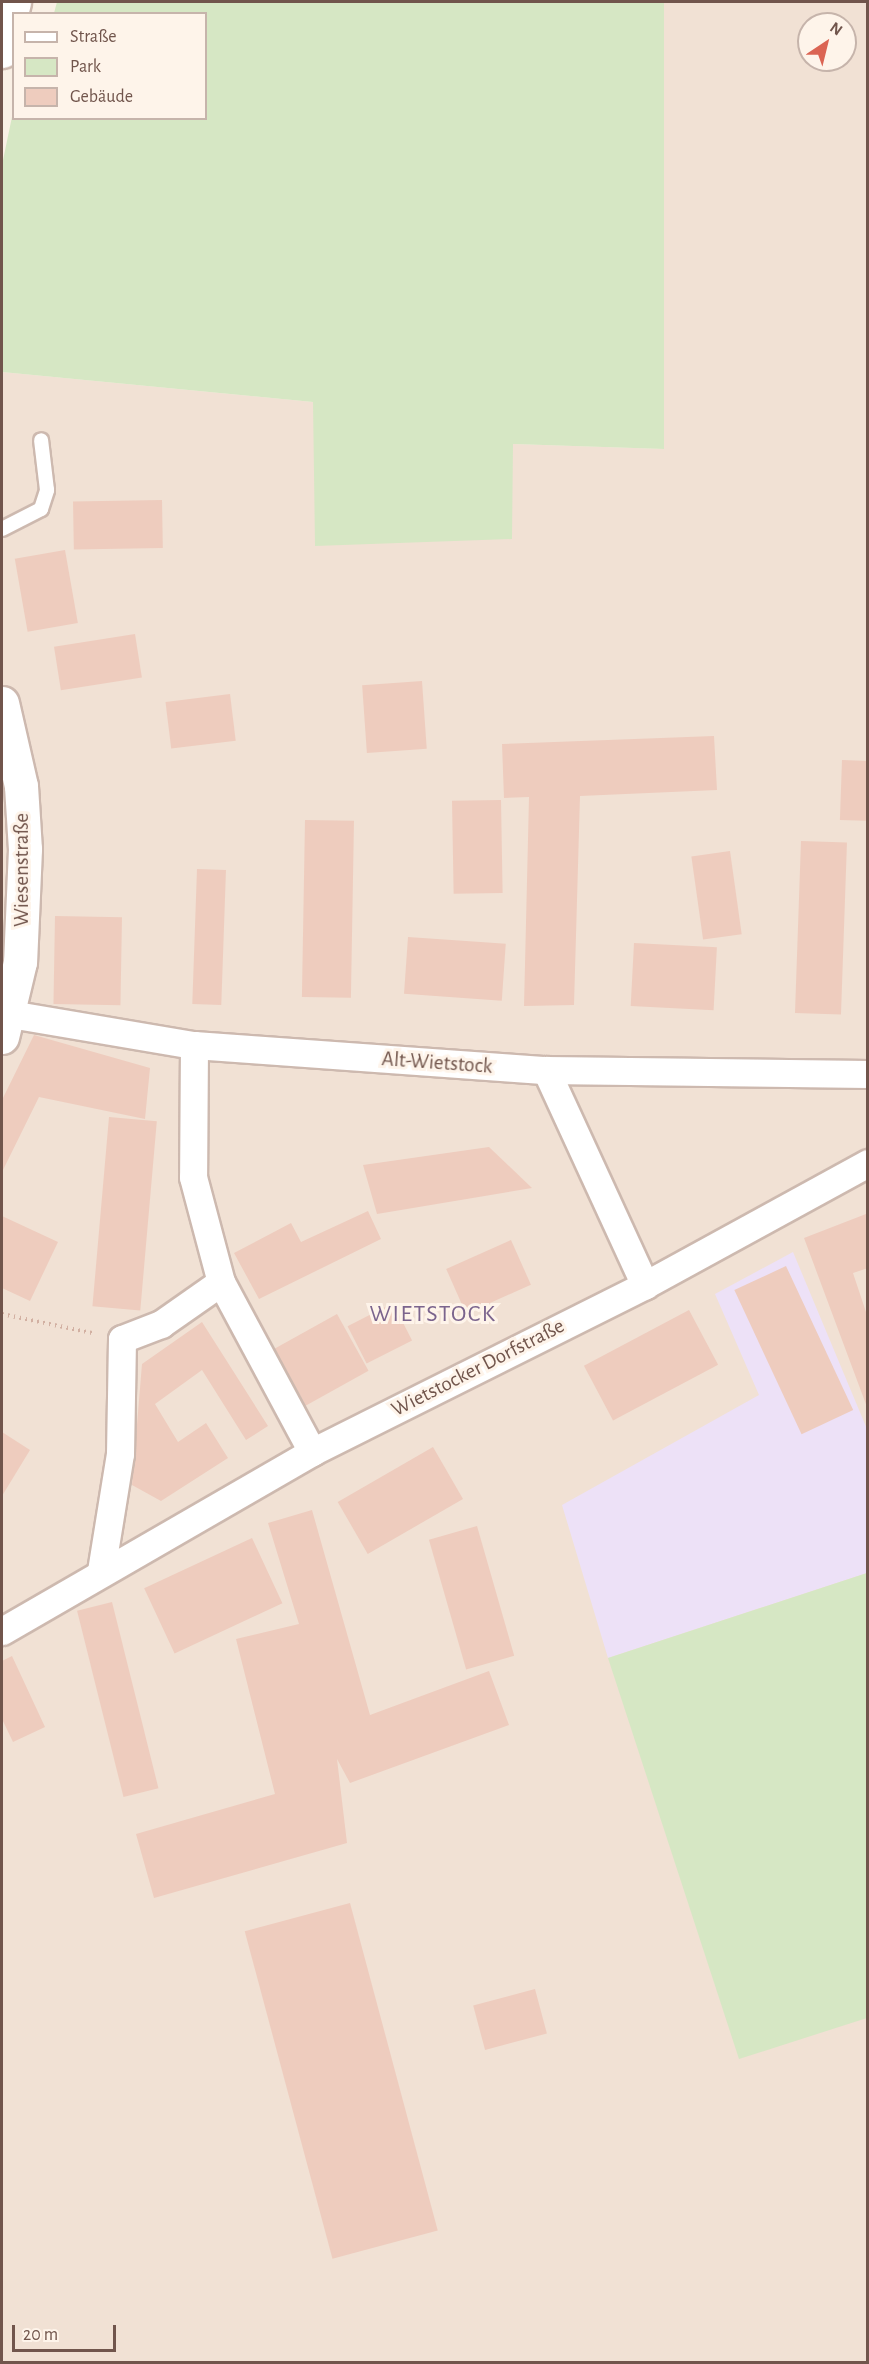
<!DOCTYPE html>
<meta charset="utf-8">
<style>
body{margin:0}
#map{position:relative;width:869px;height:2364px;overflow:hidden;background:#faf0e5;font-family:"Alegreya Sans",sans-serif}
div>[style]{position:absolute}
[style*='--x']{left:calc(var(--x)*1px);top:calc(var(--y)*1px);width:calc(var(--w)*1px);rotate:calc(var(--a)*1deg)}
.residential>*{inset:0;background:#f1e1d4}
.education>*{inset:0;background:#ede1f7}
.green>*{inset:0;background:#d6e7c4}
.building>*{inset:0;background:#eeccbe;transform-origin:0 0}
.path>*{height:4px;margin-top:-2px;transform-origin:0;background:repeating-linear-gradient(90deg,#d2b0a2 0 1.5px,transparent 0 6px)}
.roads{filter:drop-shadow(2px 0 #cdb9af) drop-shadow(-2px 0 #cdb9af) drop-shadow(0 2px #cdb9af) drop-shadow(0 -2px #cdb9af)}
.lane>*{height:14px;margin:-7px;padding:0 7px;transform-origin:7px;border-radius:7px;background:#fff}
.street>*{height:27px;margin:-13.5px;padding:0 13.5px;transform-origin:13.5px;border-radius:13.5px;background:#fff}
.secondary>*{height:33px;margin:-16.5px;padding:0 16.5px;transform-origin:16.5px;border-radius:16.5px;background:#fff}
span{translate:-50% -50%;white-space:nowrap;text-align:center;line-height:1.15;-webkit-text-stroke:6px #fef4ea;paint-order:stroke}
.street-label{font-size:21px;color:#71554c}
.quarter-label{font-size:24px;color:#7b648d;letter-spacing:1.5px}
.frame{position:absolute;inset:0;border:3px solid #71554c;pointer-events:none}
.legend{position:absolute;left:12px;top:12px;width:195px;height:108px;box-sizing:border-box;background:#fef4ea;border:2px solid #c6b4ab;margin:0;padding:8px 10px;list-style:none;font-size:18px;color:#71554c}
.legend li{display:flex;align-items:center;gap:12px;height:30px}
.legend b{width:30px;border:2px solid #c6b4ab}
.north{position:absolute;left:797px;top:12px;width:60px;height:60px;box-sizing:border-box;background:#fef4ea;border:2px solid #c6b4ab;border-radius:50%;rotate:35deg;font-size:16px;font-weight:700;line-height:24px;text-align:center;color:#71554c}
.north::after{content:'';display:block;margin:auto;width:21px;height:27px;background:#db6453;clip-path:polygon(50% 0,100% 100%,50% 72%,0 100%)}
.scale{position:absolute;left:12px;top:2325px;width:104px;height:27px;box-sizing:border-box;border:3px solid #71554c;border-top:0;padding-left:8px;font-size:18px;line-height:21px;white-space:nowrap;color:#71554c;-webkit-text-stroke:4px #fef4ea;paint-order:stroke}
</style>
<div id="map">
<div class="residential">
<div style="clip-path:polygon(evenodd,664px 2px,867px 2px,867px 2362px,2px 2362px,2px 372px,313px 402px,513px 444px,664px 449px,664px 2px,809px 24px,845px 24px,845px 60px,809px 60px,809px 24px)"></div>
</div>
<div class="education">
<div style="clip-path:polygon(793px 1252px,867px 1429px,867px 1573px,608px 1658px,562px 1505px,759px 1395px,715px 1294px)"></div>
</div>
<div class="green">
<div style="clip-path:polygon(57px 2px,664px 2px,664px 449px,513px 444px,512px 539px,315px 546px,313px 402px,2px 372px,2px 165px,13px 112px,14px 118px,206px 118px,206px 14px,54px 13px)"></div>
<div style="clip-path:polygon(867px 1573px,867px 2018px,739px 2059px,608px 1658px)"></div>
</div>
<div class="building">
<div style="left:162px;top:500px;width:48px;height:89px;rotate:89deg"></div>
<div style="left:65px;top:550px;width:74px;height:51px;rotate:80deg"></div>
<div style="left:135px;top:634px;width:44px;height:82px;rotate:81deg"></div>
<div style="left:422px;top:681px;width:68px;height:60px;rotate:86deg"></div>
<div style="left:230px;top:694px;width:47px;height:65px;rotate:83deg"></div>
<div style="clip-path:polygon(714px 736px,717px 790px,580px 796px,574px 1005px,524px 1006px,529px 797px,504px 798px,502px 744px)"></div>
<div style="left:842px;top:760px;width:26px;height:60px;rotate:2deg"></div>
<div style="left:501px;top:800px;width:93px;height:49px;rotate:89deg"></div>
<div style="left:305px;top:820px;width:49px;height:177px;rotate:1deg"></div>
<div style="left:801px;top:841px;width:46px;height:172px;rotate:2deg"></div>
<div style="left:730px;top:851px;width:84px;height:39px;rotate:82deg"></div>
<div style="left:197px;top:869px;width:29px;height:135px;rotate:2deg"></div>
<div style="left:55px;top:916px;width:67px;height:88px;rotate:1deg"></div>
<div style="left:408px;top:937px;width:98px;height:57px;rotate:4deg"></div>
<div style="left:634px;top:943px;width:83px;height:63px;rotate:3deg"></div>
<div style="clip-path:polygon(34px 1035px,150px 1068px,145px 1119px,39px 1097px,2px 1172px,2px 1100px)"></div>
<div style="left:109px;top:1117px;width:48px;height:190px;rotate:5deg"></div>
<div style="clip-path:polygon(489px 1147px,532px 1188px,377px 1214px,363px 1165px)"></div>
<div style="clip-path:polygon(368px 1211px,381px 1239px,259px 1299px,234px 1253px,291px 1223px,301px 1242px)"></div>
<div style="clip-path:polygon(866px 1214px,868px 1268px,853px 1273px,868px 1318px,867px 1407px,804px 1238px)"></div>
<div style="clip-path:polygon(2px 1216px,58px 1242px,30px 1301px,2px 1288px)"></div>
<div style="left:511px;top:1240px;width:49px;height:71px;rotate:66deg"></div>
<div style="left:786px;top:1266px;width:159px;height:57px;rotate:65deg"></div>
<div style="left:393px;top:1303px;width:42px;height:51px;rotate:63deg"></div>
<div style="left:689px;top:1310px;width:62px;height:119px;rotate:62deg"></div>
<div style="left:337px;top:1314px;width:65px;height:72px;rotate:61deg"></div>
<div style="clip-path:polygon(202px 1322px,268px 1426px,246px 1440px,202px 1370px,155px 1404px,178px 1442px,206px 1423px,228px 1458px,161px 1501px,132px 1485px,142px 1364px)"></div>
<div style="clip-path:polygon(2px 1432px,30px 1450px,2px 1496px)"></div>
<div style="left:433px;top:1447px;width:60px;height:110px;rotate:60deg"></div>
<div style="clip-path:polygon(312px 1510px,370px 1715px,489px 1671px,509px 1725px,350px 1783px,337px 1759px,347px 1843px,154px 1898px,136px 1834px,275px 1794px,236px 1639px,299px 1624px,268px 1523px)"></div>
<div style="left:477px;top:1526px;width:135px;height:50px;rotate:74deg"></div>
<div style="left:252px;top:1538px;width:72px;height:119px;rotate:65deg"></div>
<div style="left:112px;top:1602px;width:192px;height:36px;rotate:76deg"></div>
<div style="clip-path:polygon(12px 1656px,45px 1727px,13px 1742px,2px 1719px,2px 1661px)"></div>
<div style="left:350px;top:1903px;width:339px;height:109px;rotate:75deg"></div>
<div style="left:535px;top:1989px;width:46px;height:64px;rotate:75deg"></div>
</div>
<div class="path">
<div style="--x:2;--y:1314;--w:92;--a:11.9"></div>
</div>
<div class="roads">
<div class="lane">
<div style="--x:2;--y:529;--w:44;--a:-27.1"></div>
<div style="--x:41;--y:509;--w:20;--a:-72"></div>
<div style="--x:47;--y:490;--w:50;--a:-96.8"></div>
</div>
<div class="street">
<div style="--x:10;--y:1014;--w:187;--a:9.6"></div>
<div style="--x:194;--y:1045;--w:353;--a:4.1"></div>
<div style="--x:546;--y:1070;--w:322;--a:0.7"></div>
<div style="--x:194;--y:1045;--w:132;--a:90.4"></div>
<div style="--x:193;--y:1177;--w:109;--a:75.1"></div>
<div style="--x:221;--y:1282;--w:193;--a:61.8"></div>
<div style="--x:546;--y:1070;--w:237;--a:65.3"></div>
<div style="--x:101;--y:1571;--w:119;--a:-80.8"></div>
<div style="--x:120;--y:1454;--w:115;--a:-89"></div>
<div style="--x:122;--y:1339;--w:42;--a:-21"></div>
<div style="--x:161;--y:1324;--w:73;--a:-35"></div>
<div style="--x:2;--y:1631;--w:358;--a:-30"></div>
<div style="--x:312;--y:1452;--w:373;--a:-26.6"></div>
<div style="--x:645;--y:1285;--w:254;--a:-28.7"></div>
</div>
<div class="secondary">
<div style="--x:2;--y:51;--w:50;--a:-76.2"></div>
<div style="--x:2;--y:703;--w:85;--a:77.1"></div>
<div style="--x:21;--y:786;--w:63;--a:86.4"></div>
<div style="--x:25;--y:849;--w:113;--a:92.5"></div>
<div style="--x:20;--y:962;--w:77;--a:103.5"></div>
</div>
</div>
<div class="street-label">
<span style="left:22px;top:870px;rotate:-90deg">Wiesenstraße</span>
<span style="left:437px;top:1063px;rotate:4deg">Alt-Wietstock</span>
<span style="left:478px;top:1368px;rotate:-27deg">Wietstocker Dorfstraße</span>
</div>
<div class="quarter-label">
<span style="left:433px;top:1315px">WIETSTOCK</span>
</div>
<div class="frame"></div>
<ul class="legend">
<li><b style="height:8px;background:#fff"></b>Straße</li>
<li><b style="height:16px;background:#d6e7c4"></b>Park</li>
<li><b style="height:16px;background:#eeccbe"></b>Gebäude</li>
</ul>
<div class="north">N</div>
<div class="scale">20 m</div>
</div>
